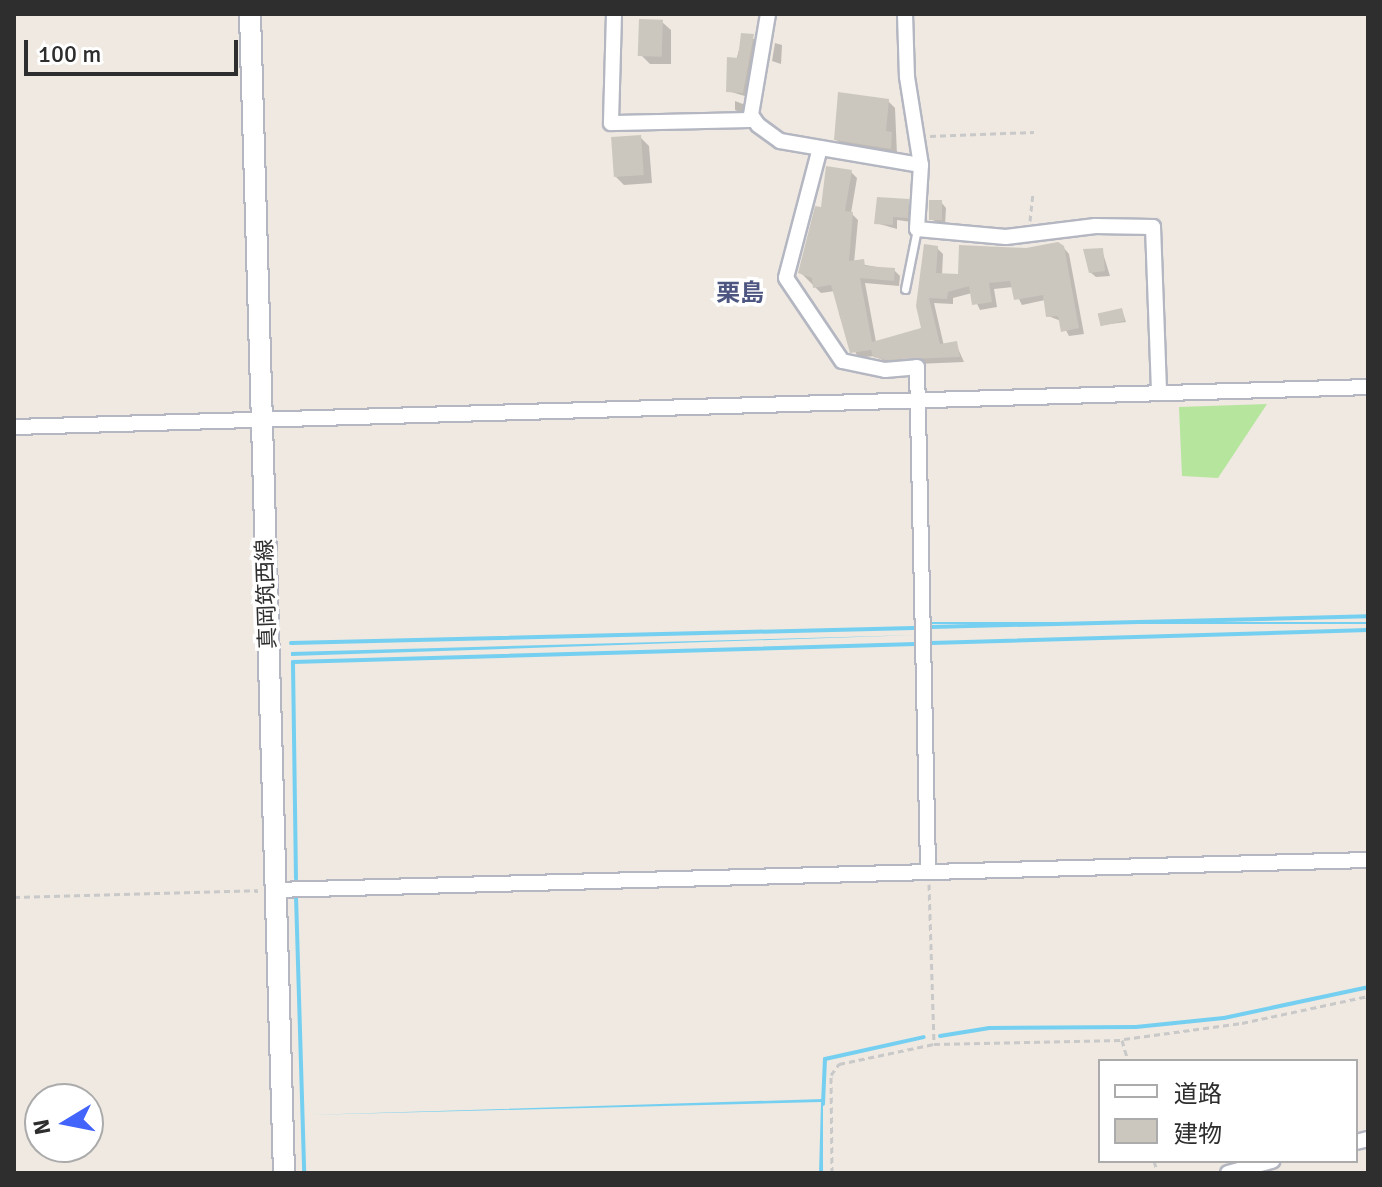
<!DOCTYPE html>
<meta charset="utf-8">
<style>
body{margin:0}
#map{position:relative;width:1382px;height:1187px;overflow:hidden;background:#efe9e1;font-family:Signika,"Noto Sans JP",sans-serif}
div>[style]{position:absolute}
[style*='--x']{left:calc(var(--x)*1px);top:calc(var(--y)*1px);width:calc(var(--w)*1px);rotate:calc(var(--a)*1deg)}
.green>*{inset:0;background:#b6e59e}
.water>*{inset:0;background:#75cff0;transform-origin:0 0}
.shadow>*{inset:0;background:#0003}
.stream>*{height:4px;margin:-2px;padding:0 2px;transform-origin:2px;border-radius:2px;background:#75cff0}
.building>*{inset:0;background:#cbc7bf;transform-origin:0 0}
.path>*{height:3px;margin-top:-1.5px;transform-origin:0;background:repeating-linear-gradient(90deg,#c9c9c9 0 6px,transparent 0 10px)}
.roads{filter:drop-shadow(2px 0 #b4b7c1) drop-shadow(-2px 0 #b4b7c1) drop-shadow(0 2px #b4b7c1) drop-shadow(0 -2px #b4b7c1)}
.service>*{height:7px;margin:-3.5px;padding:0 3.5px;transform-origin:3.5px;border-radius:3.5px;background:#fff}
.minor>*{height:14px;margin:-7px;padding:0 7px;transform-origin:7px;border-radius:7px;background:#fff}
.secondary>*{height:20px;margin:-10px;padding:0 10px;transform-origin:10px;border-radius:10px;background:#fff}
span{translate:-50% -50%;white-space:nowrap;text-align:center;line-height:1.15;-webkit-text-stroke:7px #fff;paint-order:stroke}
.street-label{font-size:22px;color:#2e2e2e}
.neighbourhood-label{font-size:24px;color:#4d5680;font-weight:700}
.frame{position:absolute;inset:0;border:16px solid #2e2e2e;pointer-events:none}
.legend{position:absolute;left:1098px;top:1059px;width:260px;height:104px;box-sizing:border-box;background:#fff;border:2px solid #ababab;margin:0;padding:10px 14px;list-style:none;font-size:24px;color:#2e2e2e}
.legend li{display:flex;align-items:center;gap:16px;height:40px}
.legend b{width:40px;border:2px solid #ababab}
.north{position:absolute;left:24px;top:1083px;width:80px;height:80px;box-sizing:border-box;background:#fff;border:2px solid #ababab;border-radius:50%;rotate:260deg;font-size:22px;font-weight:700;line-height:32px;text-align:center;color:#2e2e2e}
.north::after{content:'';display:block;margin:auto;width:28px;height:36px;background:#4264fb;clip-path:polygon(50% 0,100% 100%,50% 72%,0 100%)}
.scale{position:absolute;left:24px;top:40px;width:214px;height:36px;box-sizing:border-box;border:4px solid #2e2e2e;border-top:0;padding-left:10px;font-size:24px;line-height:28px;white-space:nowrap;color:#2e2e2e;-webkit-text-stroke:6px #fff;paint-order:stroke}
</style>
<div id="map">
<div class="green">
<div style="clip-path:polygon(1267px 404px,1218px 478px,1182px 476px,1179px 407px)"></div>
</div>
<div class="water">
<div style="left:1368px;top:622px;width:2px;height:439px;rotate:90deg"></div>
<div style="clip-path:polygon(916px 635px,291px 656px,291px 652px)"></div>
<div style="clip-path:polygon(823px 1099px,823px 1173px,819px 1173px,821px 1102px,307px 1115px)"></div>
</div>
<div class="shadow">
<div style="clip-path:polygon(662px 22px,671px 30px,671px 64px,650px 64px,641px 55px)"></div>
<div style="clip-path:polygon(743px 35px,759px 41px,748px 97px,728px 91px)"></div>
<div style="clip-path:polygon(775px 43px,782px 45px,781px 64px,772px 61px)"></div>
<div style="clip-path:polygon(735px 101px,748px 106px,747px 115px,735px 110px)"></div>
<div style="clip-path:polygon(888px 101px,895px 108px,897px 155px,844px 147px,836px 139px)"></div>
<div style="clip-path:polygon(640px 137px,649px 146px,652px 183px,624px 185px,616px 177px)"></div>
<div style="clip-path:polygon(851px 172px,857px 178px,851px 213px,858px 220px,854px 263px,894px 270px,900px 276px,899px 286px,865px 283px,876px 342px,924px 329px,937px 248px,943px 254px,942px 275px,960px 276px,1026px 250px,1063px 247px,1069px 254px,1084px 334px,1069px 336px,1061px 321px,1048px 316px,1045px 300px,1022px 305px,1013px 287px,994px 289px,997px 307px,980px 310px,972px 293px,953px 298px,953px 304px,934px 303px,944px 346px,956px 344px,964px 362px,893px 365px,874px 356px,858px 358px,840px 317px,835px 291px,821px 293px,800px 272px,823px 210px)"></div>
<div style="clip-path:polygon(908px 200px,912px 222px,897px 220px,897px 229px,876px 223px)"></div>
<div style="clip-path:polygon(941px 202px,946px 208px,945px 225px,930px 219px)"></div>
<div style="clip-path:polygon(1102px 250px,1110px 276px,1096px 277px,1090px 272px)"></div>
<div style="clip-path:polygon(1122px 310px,1126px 322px,1103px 325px)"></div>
</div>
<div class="stream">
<div style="--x:931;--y:627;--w:437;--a:-1.4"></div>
<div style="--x:291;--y:643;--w:623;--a:-1.38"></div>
<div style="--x:931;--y:643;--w:437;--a:-1.7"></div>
<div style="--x:296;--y:879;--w:217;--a:-90.8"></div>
<div style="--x:293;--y:662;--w:623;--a:-1.65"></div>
<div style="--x:296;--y:896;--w:277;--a:88.3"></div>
<div style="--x:940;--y:1036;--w:50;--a:-9.3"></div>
<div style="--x:989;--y:1028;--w:147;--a:-0.4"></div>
<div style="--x:1136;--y:1027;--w:88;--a:-5.8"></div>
<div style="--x:1224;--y:1018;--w:147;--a:-12.1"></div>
<div style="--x:823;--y:1104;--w:45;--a:-87.5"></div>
<div style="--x:825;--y:1059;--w:101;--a:-12.5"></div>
</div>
<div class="building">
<div style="left:639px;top:19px;width:24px;height:37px;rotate:2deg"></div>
<div style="clip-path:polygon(741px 33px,754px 34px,743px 93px,726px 92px,727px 57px,738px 58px)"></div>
<div style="clip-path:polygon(838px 92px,889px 99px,886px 131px,892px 132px,891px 149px,834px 140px)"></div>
<div style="left:641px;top:135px;width:40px;height:30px;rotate:86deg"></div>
<div style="clip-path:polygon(826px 166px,852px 170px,845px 211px,853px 212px,849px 261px,864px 259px,865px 266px,895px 268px,894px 281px,860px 278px,872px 342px,921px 328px,916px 306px,924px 244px,938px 246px,936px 273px,958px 274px,959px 245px,1026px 248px,1058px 242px,1064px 246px,1079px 328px,1061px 332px,1058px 316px,1046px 317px,1043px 295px,1014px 300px,1010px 281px,989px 283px,992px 302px,972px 305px,969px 286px,948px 292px,947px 299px,929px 298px,940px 344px,957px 341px,960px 357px,886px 360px,873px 357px,871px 350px,850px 353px,831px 285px,813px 288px,812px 278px,798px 273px,815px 206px,821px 207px)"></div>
<div style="clip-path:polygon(877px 197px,909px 199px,908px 218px,893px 217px,893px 225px,874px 224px)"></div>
<div style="left:929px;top:200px;width:13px;height:20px"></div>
<div style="clip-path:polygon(1103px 248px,1105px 271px,1089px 273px,1083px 249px)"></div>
<div style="left:1122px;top:308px;width:13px;height:25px;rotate:77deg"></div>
</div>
<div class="path">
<div style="--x:930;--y:136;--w:104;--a:-2.2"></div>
<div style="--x:1030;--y:221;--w:28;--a:-84"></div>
<div style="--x:929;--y:884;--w:160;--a:88.2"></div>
<div style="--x:14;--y:897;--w:244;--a:-1.6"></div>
<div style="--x:1124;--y:1039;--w:119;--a:-7.7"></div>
<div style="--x:1242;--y:1023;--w:129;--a:-12.1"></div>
<div style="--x:1154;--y:1161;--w:13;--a:72"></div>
<div style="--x:832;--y:1173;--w:98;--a:-90.6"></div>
<div style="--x:831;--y:1075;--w:14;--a:-54"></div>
<div style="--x:839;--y:1064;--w:97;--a:-11.9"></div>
<div style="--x:934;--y:1044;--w:188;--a:-1.2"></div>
<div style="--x:1122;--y:1040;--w:22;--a:74"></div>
</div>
<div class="roads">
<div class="service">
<div style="--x:905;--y:289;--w:61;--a:-78.7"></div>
</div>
<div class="minor">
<div style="--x:614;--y:14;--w:109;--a:91.6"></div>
<div style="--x:611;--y:123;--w:143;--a:-1.2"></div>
<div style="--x:768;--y:14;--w:102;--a:99.6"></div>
<div style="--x:751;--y:115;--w:12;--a:55"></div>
<div style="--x:758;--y:125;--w:27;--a:36"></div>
<div style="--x:780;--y:141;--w:143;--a:9.7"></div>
<div style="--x:905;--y:14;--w:63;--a:88.2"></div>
<div style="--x:907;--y:77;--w:89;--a:81"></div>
<div style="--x:921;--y:165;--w:64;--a:93.6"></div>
<div style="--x:917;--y:229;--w:89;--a:5.1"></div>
<div style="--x:1006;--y:237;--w:90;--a:-7"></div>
<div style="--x:1095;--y:226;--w:58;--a:1"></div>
<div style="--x:1153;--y:227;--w:166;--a:87.9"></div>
<div style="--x:820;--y:148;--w:134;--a:104.7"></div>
<div style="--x:786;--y:278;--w:100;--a:56"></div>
<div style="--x:842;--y:361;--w:44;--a:11.8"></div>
<div style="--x:885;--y:370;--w:32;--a:-5"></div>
<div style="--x:917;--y:367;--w:502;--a:88.74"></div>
<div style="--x:14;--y:427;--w:1355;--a:-1.69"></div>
<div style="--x:274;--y:890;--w:1094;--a:-1.57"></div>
<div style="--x:1356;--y:1142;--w:12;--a:-14"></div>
<div style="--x:1228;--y:1173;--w:46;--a:-15.3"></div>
</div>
<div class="secondary">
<div style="--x:250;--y:14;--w:1159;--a:88.32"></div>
</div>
</div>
<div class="street-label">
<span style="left:266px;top:594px;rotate:-92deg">真岡筑西線</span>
</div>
<div class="neighbourhood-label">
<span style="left:740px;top:294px">栗島</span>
</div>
<div class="frame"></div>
<ul class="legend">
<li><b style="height:10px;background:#fff"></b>道路</li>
<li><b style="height:22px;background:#cbc7bf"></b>建物</li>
</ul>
<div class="north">N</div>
<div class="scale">100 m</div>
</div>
